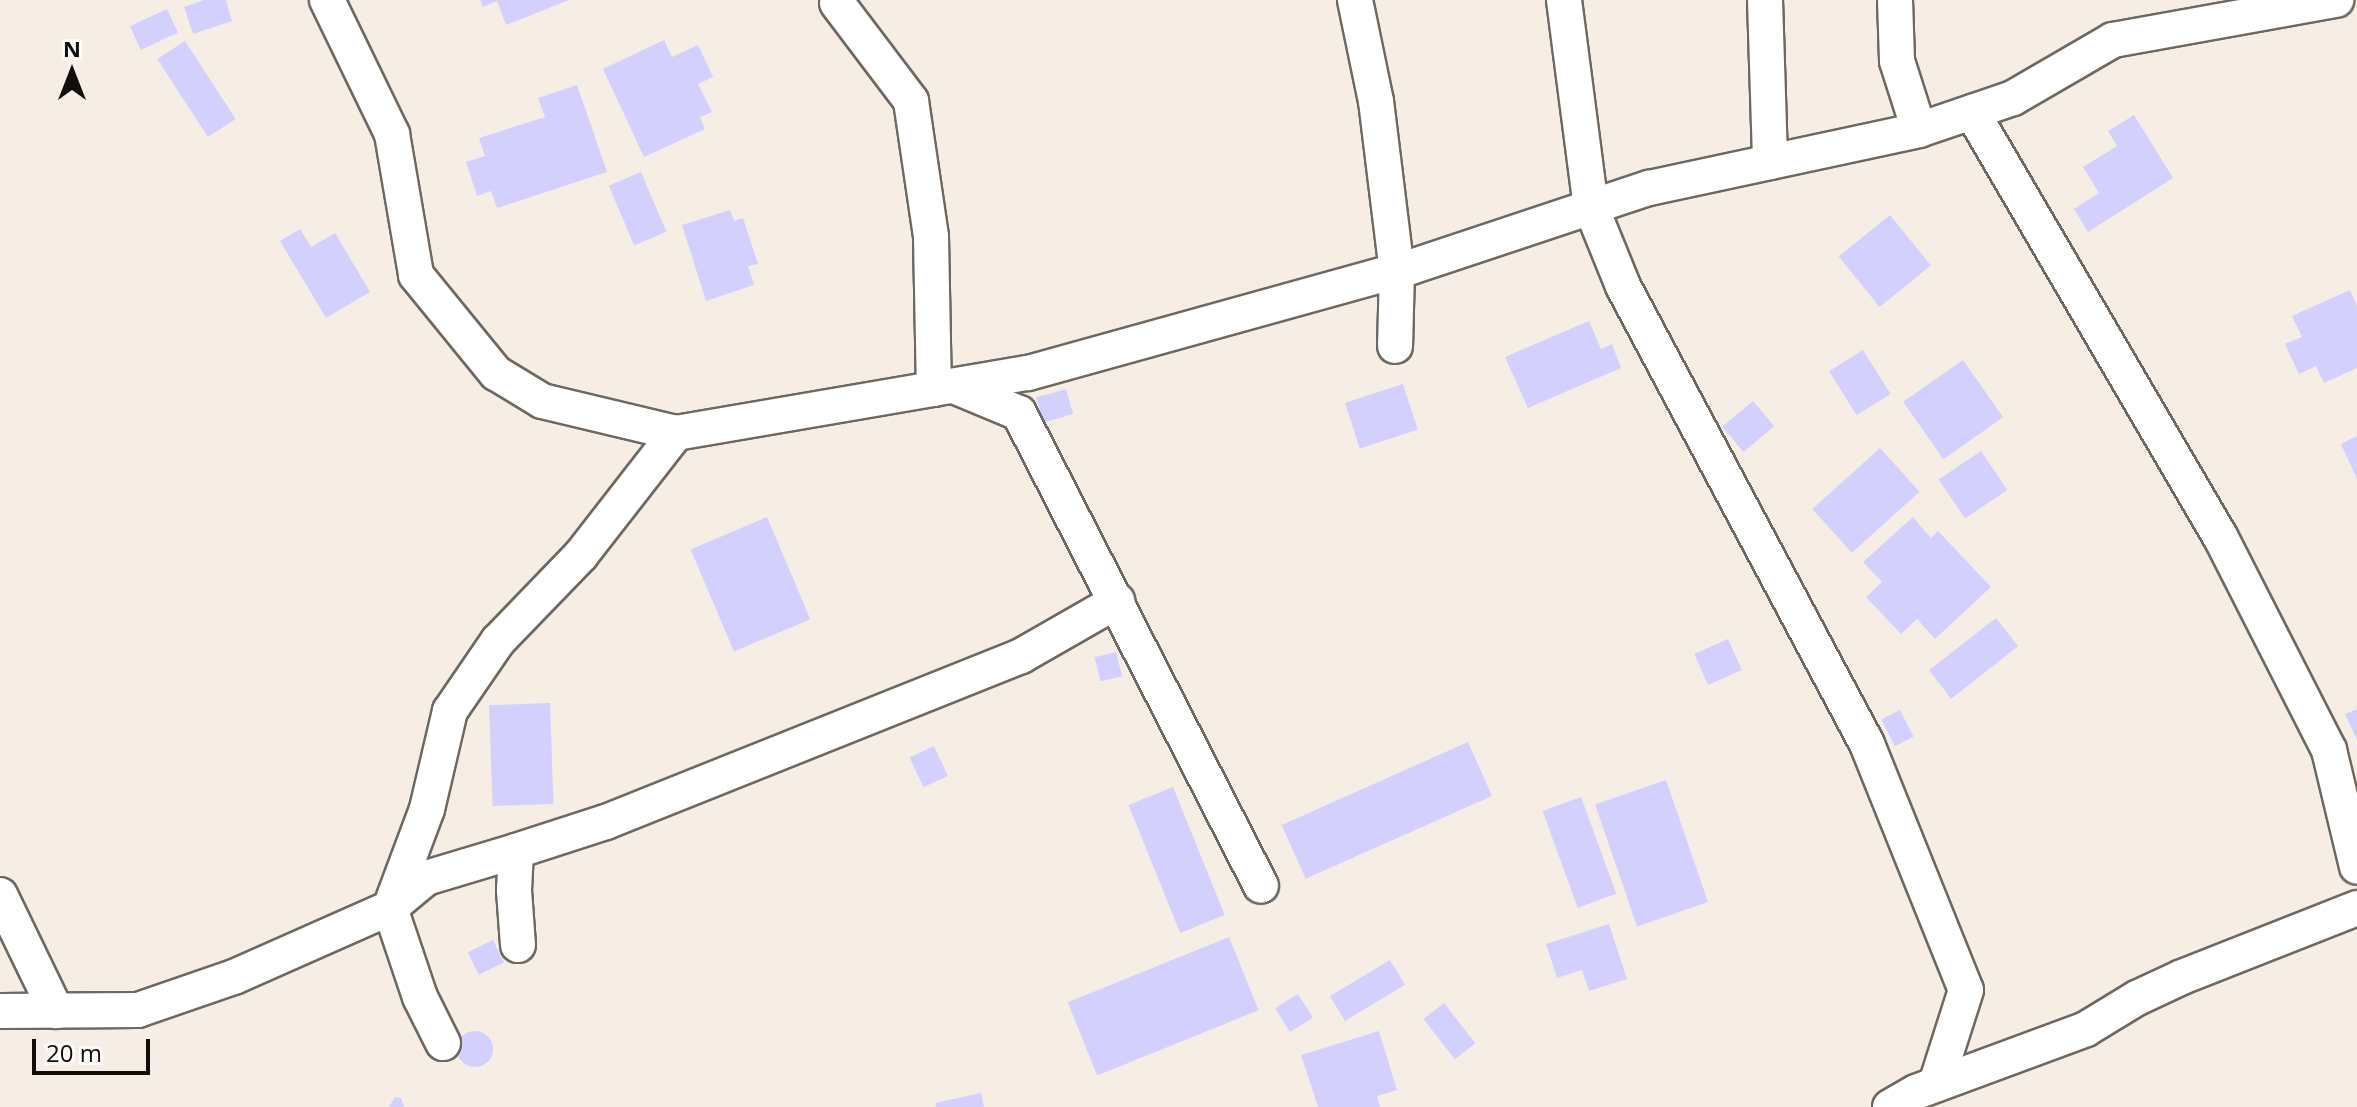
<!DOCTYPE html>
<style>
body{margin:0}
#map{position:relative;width:2357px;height:1107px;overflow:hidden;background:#f6eee5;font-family:"Open Sans",sans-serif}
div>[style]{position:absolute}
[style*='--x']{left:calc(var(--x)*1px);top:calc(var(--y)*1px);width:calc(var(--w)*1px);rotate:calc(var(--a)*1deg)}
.building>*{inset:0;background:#d3d0fe;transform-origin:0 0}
.round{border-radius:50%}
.roads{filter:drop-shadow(2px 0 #6e6860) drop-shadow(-2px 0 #6e6860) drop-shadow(0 2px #6e6860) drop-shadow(0 -2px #6e6860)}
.minor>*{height:34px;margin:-17px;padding:0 17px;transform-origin:17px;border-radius:17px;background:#fff}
span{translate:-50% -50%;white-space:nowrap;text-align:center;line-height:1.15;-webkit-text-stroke:8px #fefcfa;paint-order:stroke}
.north{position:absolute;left:32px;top:32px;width:80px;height:80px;-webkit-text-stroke:6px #fefcfa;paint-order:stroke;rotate:0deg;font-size:22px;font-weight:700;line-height:32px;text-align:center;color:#100e0b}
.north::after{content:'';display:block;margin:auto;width:28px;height:36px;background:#100e0b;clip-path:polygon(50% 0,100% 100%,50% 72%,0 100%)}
.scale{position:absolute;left:32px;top:1039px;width:118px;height:36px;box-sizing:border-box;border:4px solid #100e0b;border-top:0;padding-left:10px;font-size:24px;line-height:28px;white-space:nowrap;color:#100e0b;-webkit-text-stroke:6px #fefcfa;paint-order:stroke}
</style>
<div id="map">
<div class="building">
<div style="clip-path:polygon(204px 0,226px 0,232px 21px,193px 34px,184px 7px)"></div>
<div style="clip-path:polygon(480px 0,569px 0,506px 25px,497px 1px,483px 7px)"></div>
<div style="left:167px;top:9px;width:26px;height:41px;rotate:65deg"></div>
<div style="clip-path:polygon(664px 40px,672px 57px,698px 45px,713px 77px,698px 84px,712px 112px,700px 117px,705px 129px,644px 157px,603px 69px)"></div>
<div style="left:185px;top:41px;width:93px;height:33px;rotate:57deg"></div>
<div style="clip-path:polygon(577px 85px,607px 172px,497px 208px,491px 191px,477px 196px,466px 162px,485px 156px,479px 138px,545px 117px,538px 98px)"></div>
<div style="clip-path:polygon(2134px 115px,2173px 178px,2088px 232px,2074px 209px,2099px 193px,2083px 167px,2117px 146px,2108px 131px)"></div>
<div style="left:641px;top:172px;width:65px;height:35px;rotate:67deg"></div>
<div style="clip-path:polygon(730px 210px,734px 221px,743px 218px,758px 264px,748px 266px,754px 285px,706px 301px,682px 225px)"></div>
<div style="left:1890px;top:215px;width:65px;height:66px;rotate:51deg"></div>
<div style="clip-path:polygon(300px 229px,311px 247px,335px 233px,370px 292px,326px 318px,280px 241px)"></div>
<div style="clip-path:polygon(2350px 290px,2357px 306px,2357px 368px,2324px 383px,2316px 366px,2299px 374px,2285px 344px,2302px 337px,2292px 316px)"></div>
<div style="clip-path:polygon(1589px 321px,1601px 349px,1612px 344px,1621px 368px,1528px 408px,1505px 357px)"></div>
<div style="left:1863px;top:350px;width:52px;height:40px;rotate:58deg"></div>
<div style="left:1963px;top:360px;width:70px;height:73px;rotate:55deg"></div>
<div style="left:1403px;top:384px;width:48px;height:61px;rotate:72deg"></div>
<div style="left:1066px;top:389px;width:26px;height:31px;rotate:74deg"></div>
<div style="left:1753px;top:401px;width:33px;height:40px;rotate:50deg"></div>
<div style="clip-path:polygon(2357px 436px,2357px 479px,2341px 444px)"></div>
<div style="left:1880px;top:448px;width:59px;height:91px;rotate:48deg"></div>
<div style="left:1981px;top:451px;width:47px;height:51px;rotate:56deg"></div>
<div style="left:767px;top:517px;width:111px;height:83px;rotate:67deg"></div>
<div style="clip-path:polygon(1913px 517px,1931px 538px,1938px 531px,1991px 587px,1935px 639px,1917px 619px,1901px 634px,1866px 597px,1882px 582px,1863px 562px)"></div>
<div style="left:1996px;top:618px;width:36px;height:85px;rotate:52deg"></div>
<div style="left:1728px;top:639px;width:34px;height:37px;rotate:66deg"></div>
<div style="left:1116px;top:652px;width:25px;height:22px;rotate:76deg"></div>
<div style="left:550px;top:703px;width:101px;height:61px;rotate:88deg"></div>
<div style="clip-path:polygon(2357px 709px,2357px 740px,2345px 714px)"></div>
<div style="left:1900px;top:710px;width:30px;height:21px;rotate:63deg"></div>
<div style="left:1468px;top:742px;width:59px;height:204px;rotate:66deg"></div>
<div style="left:934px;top:746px;width:33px;height:27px;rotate:65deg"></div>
<div style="left:1666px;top:780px;width:129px;height:75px;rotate:71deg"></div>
<div style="left:1173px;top:787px;width:138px;height:48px;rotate:68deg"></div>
<div style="left:1581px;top:797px;width:103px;height:41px;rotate:70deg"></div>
<div style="clip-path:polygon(1609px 924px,1627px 979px,1589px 991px,1582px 970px,1557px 978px,1546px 944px)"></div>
<div style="left:1229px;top:937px;width:79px;height:174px;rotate:68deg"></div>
<div style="left:493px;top:940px;width:25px;height:28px;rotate:64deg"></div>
<div style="left:1390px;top:960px;width:29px;height:70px;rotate:59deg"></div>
<div style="left:1298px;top:994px;width:28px;height:27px;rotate:58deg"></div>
<div style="left:1444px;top:1003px;width:51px;height:26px;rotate:52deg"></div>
<div style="clip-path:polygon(1379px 1031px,1397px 1090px,1377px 1096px,1380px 1107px,1318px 1107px,1301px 1055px)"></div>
<div class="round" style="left:457px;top:1031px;width:36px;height:36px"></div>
<div style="clip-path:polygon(981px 1093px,984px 1107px,936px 1107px,935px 1103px)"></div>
<div style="clip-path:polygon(395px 1097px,401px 1098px,404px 1107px,389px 1107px)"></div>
</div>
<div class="roads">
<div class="minor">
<div style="--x:327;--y:0;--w:149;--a:64.1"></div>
<div style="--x:392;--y:134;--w:143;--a:80.3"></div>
<div style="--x:416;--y:275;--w:127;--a:50.8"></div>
<div style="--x:496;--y:373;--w:54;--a:31.3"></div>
<div style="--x:542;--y:401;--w:138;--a:13.4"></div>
<div style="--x:676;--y:433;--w:357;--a:-9.7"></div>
<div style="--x:1028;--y:373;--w:397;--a:-15.5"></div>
<div style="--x:1411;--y:267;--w:251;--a:-18.4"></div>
<div style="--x:1649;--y:188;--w:276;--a:-12.1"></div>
<div style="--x:1919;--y:130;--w:99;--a:-18.8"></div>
<div style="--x:2013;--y:98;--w:116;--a:-30.1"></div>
<div style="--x:2113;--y:40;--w:227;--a:-10.2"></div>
<div style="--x:1355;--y:0;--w:103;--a:78.3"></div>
<div style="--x:1376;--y:101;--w:171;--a:83"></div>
<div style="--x:1397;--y:271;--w:75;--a:91.5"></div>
<div style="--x:1564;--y:0;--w:209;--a:82.6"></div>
<div style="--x:1591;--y:207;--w:85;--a:67.9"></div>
<div style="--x:1623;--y:286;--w:519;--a:61.95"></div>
<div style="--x:1867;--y:744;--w:265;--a:68.1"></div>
<div style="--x:1966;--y:990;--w:99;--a:107.7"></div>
<div style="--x:1765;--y:0;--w:162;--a:88.2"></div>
<div style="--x:1895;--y:0;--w:61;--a:88.1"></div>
<div style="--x:1897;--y:61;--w:72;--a:72.3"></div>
<div style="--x:837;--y:3;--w:123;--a:52.9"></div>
<div style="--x:911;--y:101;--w:137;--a:81.6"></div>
<div style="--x:931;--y:237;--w:152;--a:88.9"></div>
<div style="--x:1972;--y:112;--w:491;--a:59.7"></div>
<div style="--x:2220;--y:536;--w:240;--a:63"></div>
<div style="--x:2329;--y:750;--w:120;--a:76.5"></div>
<div style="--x:954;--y:386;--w:70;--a:22.6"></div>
<div style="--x:1019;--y:413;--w:531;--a:62.9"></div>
<div style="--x:0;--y:895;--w:129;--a:64.2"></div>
<div style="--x:518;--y:945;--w:55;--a:-94.2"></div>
<div style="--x:514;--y:890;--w:39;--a:-87"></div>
<div style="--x:516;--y:851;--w:95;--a:-17.9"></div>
<div style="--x:606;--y:822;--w:447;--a:-21.8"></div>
<div style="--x:1021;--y:656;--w:111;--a:-29.8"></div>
<div style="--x:0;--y:1011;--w:138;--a:-0.4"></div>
<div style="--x:138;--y:1010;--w:102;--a:-19"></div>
<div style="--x:234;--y:977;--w:171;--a:-23.9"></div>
<div style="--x:390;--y:908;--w:47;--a:-39.8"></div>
<div style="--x:426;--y:878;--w:94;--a:-16.7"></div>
<div style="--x:443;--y:1043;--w:51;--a:-116.6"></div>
<div style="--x:420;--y:997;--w:94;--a:-108.6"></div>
<div style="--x:390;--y:908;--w:106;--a:-69.5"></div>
<div style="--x:427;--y:809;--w:101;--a:-76.8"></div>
<div style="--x:450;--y:711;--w:85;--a:-55.6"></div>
<div style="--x:498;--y:641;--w:120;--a:-46"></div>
<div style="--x:581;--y:555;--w:155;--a:-52.1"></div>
<div style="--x:1890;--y:1107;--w:30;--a:-30"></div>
<div style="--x:1916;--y:1092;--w:181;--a:-20.3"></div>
<div style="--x:2086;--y:1029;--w:60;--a:-31.3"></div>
<div style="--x:2137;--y:998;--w:50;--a:-25"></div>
<div style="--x:2182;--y:977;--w:188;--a:-21.5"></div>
</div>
</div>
<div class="north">N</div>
<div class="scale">20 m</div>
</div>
